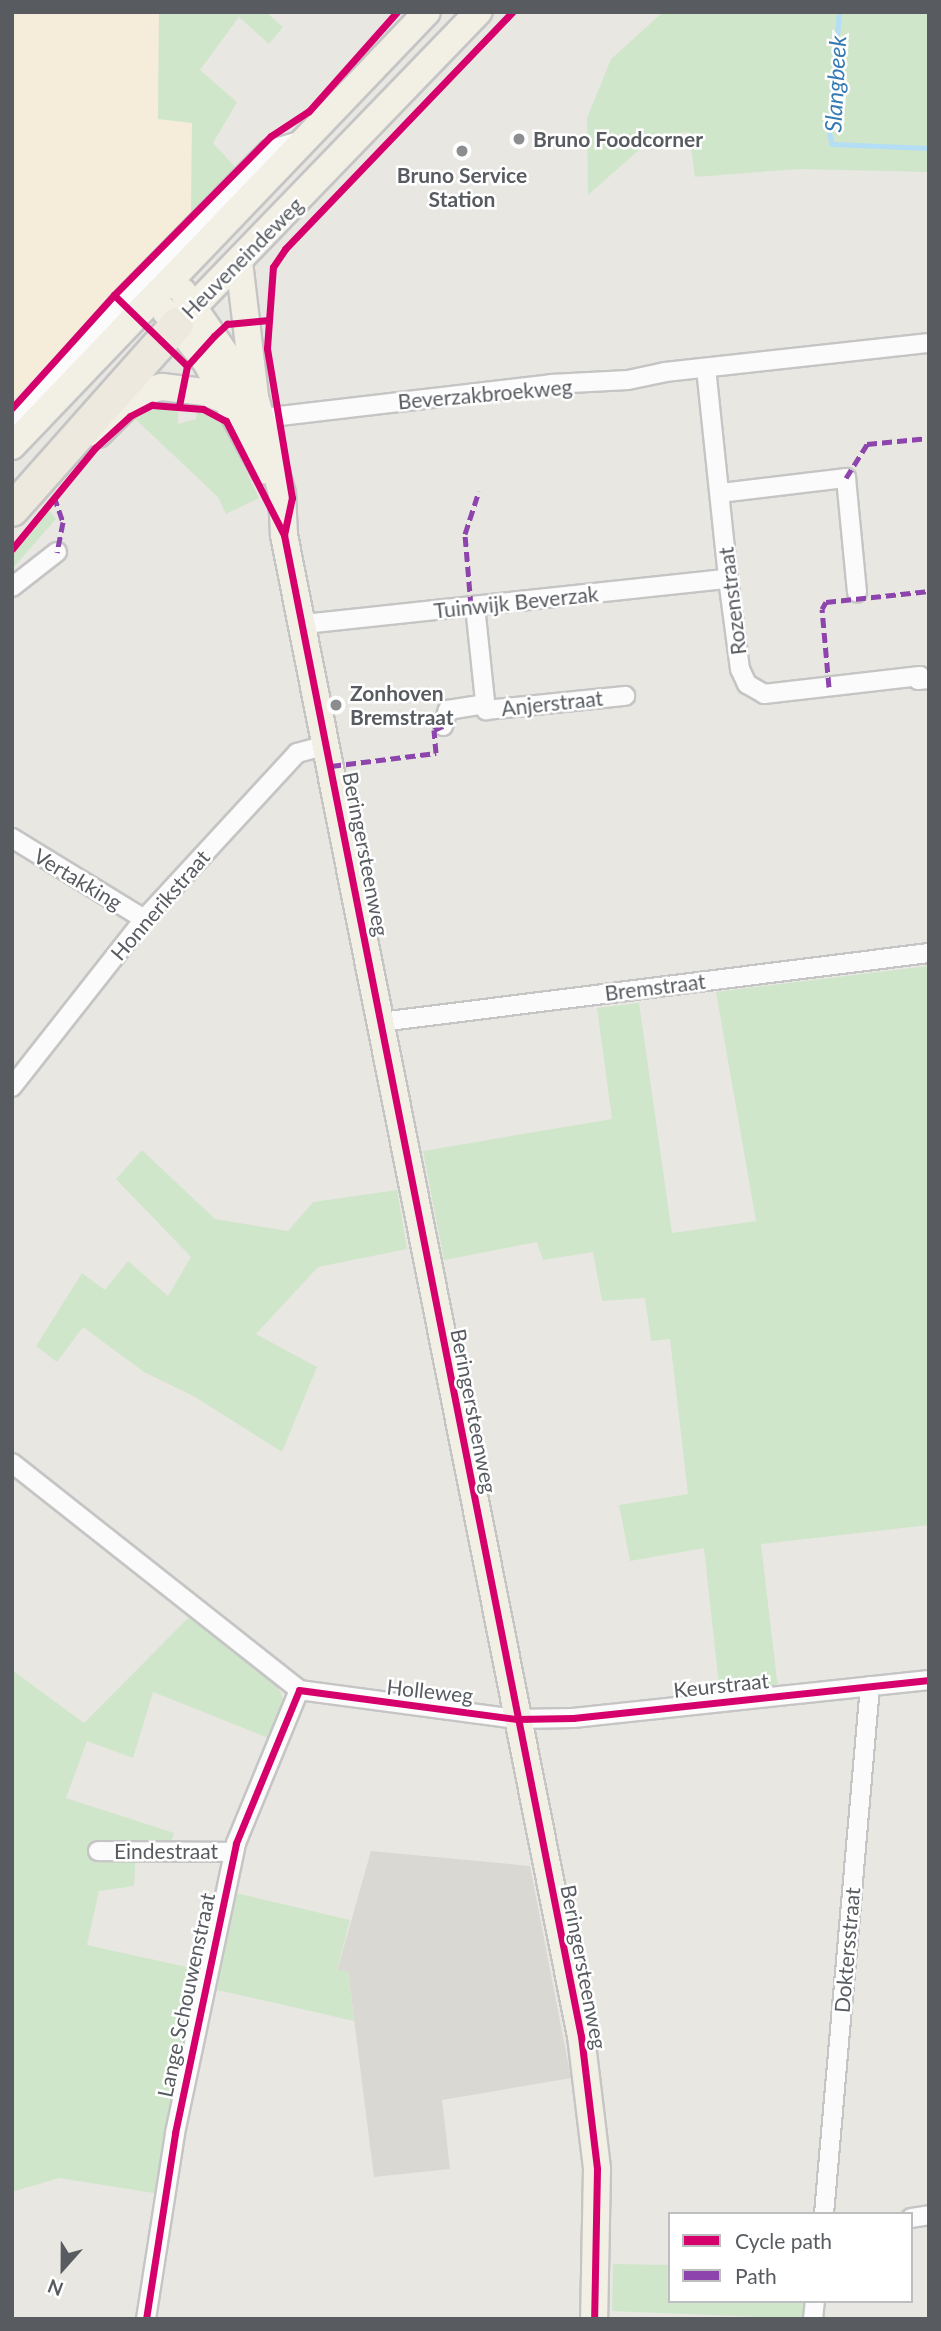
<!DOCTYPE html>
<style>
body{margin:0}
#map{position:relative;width:941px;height:2331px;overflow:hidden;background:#e9e7e2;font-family:Lato,sans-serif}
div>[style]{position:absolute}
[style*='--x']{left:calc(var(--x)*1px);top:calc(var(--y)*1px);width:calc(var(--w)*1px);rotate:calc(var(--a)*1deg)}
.commercial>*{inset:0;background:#f5ecd9}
.industrial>*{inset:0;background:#dad8d3}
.green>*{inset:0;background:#d0e6cb}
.stream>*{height:5px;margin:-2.5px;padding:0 2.5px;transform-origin:2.5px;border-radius:2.5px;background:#b3def6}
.roads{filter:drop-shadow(2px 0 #c5c5c5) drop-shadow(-2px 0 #c5c5c5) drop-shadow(0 2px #c5c5c5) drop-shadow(0 -2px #c5c5c5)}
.street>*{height:18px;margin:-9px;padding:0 9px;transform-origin:9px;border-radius:9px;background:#fcfbfb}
.primary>*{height:26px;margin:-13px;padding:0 13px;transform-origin:13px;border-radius:13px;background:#f2efe5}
.highway>*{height:32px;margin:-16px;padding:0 16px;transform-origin:16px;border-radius:16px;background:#eee9de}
.quiet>*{height:5px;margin-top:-2.5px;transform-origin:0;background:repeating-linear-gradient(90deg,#8e44ad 0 10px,transparent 0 15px)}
.cycleway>*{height:7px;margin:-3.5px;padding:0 3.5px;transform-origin:3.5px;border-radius:3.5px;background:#d6006c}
.dots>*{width:19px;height:19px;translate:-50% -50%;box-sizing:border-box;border:4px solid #fff;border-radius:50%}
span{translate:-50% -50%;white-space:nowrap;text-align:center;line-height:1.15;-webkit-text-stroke:5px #fff;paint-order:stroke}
.poi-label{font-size:21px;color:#585c61;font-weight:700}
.left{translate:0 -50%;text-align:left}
.street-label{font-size:21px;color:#585c61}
.water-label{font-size:23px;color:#367bb4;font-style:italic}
.frame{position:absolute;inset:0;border:14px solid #585c61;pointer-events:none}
.legend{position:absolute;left:668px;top:2212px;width:245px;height:91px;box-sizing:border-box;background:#fff;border:2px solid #bcbec0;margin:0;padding:9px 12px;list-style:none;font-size:21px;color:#585c61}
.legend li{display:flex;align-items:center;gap:14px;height:35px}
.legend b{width:35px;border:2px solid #bcbec0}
.north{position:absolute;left:28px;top:2233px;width:70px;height:70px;-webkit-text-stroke:5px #fff;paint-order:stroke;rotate:201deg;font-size:19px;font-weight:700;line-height:28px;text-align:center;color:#585c61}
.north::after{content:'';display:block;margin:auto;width:24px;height:32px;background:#585c61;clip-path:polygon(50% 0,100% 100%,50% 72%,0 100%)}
</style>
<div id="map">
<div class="commercial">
<div style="clip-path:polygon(12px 12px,159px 12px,158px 118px,192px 122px,191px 213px,12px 401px)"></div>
</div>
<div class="industrial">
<div style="clip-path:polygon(371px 1851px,530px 1866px,571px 2078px,442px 2100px,450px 2169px,374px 2177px,348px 1971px,337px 1971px)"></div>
</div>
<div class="green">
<div style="clip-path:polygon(159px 12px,266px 12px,283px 27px,269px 44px,239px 17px,200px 70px,237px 102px,213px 143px,236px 168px,191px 213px,192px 123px,158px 119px)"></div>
<div style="clip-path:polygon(663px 12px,929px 12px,929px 172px,799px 169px,695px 177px,689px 132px,655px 136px,588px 195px,587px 118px,611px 59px)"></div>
<div style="clip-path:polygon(160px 407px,178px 408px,178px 424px,196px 419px,197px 410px,221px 420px,259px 498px,226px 514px,218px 497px,133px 417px)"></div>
<div style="clip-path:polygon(49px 510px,56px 519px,12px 569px,12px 555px)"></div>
<div style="clip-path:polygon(928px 966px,929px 1525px,761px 1544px,778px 1689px,720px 1695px,704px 1548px,630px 1561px,619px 1505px,688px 1494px,670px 1339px,651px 1341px,645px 1298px,602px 1301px,593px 1252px,543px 1260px,537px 1242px,444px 1260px,423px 1151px,612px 1119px,597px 1008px,639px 1003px,672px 1233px,756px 1221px,716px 992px)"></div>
<div style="clip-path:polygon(142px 1150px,215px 1219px,288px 1231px,313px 1202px,397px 1190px,407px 1249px,318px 1267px,256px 1334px,317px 1367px,282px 1452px,195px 1397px,144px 1372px,83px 1327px,57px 1362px,36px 1346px,82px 1273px,105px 1290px,128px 1261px,168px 1296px,191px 1257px,116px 1179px)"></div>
<div style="clip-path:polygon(189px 1617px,271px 1677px,281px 1693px,284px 1704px,271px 1739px,153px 1692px,133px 1758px,87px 1741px,66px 1798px,174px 1833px,167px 1855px,136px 1851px,134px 1886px,99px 1891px,87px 1945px,187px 1967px,189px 1955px,205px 1959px,160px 2194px,59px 2178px,12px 2192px,12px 1670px,84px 1723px)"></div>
<div style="clip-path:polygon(236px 1893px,350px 1920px,337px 1970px,348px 1971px,354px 2021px,217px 1990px)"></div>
<div style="clip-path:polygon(613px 2264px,670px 2265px,670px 2301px,807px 2301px,805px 2319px,612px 2311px)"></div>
</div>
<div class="stream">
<div style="--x:839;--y:12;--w:121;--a:94.7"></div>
<div style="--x:829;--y:133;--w:11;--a:75"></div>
<div style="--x:832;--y:144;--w:97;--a:2.4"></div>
</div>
<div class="roads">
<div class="street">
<div style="--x:706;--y:368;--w:212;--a:84"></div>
<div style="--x:728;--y:579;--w:91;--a:82.4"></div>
<div style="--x:740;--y:669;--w:17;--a:65"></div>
<div style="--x:747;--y:684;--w:20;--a:30"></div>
<div style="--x:764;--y:694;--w:157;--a:-6.6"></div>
<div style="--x:920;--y:676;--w:4;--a:117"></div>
<div style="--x:918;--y:680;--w:11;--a:-5"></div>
<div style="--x:263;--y:418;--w:290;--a:-6.7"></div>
<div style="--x:551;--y:384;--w:77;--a:-3"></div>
<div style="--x:628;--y:380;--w:38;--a:-12"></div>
<div style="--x:665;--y:372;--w:266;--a:-6.3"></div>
<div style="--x:12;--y:422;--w:162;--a:-48.2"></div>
<div style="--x:120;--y:301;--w:211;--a:-45.6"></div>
<div style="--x:268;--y:150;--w:36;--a:-16"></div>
<div style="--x:720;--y:493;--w:127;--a:-6.8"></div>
<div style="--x:846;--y:478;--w:115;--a:84.5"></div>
<div style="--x:12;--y:587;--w:57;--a:-37.9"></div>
<div style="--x:475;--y:606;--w:105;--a:84"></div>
<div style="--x:486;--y:710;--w:140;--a:-5.8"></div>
<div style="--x:304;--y:624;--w:426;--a:-6.1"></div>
<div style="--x:443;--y:726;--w:17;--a:-73"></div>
<div style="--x:448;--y:710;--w:37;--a:-9"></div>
<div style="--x:12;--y:838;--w:155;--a:31.5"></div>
<div style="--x:381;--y:1022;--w:552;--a:-7.18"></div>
<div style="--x:12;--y:1087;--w:214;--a:-51.8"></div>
<div style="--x:144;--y:919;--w:226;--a:-47.3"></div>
<div style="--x:297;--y:753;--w:31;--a:-15"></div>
<div style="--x:12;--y:1463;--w:366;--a:38.3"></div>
<div style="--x:299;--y:1690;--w:220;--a:7.6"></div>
<div style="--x:517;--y:1719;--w:56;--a:-1"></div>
<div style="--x:573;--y:1718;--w:358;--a:-6.1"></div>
<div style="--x:98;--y:1851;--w:136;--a:0.4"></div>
<div style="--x:824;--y:2214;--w:530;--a:-85.02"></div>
<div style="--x:911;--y:2218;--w:18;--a:-9"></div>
<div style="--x:146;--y:2319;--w:188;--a:-81.1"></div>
<div style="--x:175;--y:2133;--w:296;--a:-78.1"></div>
<div style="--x:236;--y:1843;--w:165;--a:-67.6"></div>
<div style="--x:813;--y:2319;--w:18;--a:-84"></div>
</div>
<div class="primary">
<div style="--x:239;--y:262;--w:136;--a:83.2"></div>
<div style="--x:255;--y:397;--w:101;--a:74.4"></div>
<div style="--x:282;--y:494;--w:41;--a:87.2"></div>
<div style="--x:284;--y:535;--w:1530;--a:78.81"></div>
<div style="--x:581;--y:2036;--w:134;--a:83.1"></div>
<div style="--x:597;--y:2169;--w:150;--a:91.1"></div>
<div style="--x:183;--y:292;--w:119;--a:55.6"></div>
<div style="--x:165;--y:311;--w:65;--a:51.2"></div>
<div style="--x:206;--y:362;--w:123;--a:61.8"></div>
<div style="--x:177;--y:324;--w:434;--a:-46"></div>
<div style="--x:98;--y:434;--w:58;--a:-45"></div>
<div style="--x:139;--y:393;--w:24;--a:-15"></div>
<div style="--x:162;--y:387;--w:42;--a:6.8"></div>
<div style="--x:204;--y:392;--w:29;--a:20"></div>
<div style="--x:12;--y:446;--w:600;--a:-46.28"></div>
</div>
<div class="highway">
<div style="--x:12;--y:510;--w:249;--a:-48.4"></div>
</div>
</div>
<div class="quiet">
<div style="--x:846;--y:478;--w:40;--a:-58"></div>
<div style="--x:867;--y:444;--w:62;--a:-5.5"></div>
<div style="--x:54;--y:496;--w:28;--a:71"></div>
<div style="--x:63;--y:522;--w:31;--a:101"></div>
<div style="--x:471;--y:606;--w:72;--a:-94.8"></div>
<div style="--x:465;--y:534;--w:45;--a:-72"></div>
<div style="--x:829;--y:687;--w:78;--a:-95.1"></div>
<div style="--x:822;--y:609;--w:8;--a:-60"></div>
<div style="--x:826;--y:602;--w:104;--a:-6.1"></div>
<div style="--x:331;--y:766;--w:106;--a:-7.1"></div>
<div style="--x:436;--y:753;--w:23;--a:-95"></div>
<div style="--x:434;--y:730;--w:10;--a:-24"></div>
</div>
<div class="cycleway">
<div style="--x:114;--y:295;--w:102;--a:44.2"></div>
<div style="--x:179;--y:406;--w:41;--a:-78.7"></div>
<div style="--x:187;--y:366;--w:40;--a:-48"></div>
<div style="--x:214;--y:336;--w:18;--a:-43"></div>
<div style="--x:227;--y:324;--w:42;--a:-5.4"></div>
<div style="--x:12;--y:408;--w:152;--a:-47.9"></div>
<div style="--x:114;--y:295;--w:223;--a:-45.4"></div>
<div style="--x:271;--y:136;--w:45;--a:-33.3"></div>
<div style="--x:309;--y:111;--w:132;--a:-48.4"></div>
<div style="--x:284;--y:535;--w:38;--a:-78"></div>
<div style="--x:292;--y:498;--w:152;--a:-99.5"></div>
<div style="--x:267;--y:348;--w:81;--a:-85.8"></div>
<div style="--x:273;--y:267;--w:22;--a:-56"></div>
<div style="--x:285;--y:249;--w:328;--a:-46.2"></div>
<div style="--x:12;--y:549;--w:131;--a:-50.6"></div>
<div style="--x:95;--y:448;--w:47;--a:-42.4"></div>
<div style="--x:130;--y:416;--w:25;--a:-27"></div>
<div style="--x:152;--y:405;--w:51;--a:4.5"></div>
<div style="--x:203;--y:409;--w:26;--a:28"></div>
<div style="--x:226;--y:421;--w:128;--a:63"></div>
<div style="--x:284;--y:535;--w:1530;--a:78.81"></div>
<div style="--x:581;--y:2036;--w:134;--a:83.1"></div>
<div style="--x:597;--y:2169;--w:150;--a:91.1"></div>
<div style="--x:146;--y:2319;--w:188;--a:-81.1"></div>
<div style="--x:175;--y:2133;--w:296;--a:-78.1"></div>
<div style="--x:236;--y:1843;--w:165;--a:-67.6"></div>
<div style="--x:299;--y:1690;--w:220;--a:7.6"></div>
<div style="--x:517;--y:1719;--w:56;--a:-1"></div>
<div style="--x:573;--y:1718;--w:358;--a:-6.1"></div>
</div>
<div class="dots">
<div style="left:519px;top:139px;background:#8b8d8e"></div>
<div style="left:462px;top:151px;background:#8b8d8e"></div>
<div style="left:336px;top:705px;background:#8b8d8e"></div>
</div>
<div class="poi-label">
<span class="left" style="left:533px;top:139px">Bruno Foodcorner</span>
<span style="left:462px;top:187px">Bruno Service<br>Station</span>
<span class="left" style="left:350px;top:705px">Zonhoven<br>Bremstraat</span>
</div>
<div class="street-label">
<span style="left:242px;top:258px;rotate:-45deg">Heuveneindeweg</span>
<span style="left:485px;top:394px;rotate:-5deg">Beverzakbroekweg</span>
<span style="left:732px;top:601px;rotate:-97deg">Rozenstraat</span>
<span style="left:516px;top:602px;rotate:-6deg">Tuinwijk Beverzak</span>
<span style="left:552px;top:703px;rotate:-6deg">Anjerstraat</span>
<span style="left:366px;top:854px;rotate:79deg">Beringersteenweg</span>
<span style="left:78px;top:879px;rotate:31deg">Vertakking</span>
<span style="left:160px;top:905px;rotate:-49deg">Honnerikstraat</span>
<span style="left:655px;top:987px;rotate:-7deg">Bremstraat</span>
<span style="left:474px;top:1411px;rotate:79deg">Beringersteenweg</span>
<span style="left:721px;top:1685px;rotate:-6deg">Keurstraat</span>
<span style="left:430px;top:1691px;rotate:6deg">Holleweg</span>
<span style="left:166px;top:1851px">Eindestraat</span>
<span style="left:847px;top:1950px;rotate:-85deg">Doktersstraat</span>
<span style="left:584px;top:1967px;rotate:79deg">Beringersteenweg</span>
<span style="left:186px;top:1995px;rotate:-78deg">Lange Schouwenstraat</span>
</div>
<div class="water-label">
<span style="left:835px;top:84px;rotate:-87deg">Slangbeek</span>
</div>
<div class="frame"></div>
<ul class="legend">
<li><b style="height:9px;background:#d6006c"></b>Cycle path</li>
<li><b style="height:9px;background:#8e44ad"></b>Path</li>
</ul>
<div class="north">N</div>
</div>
